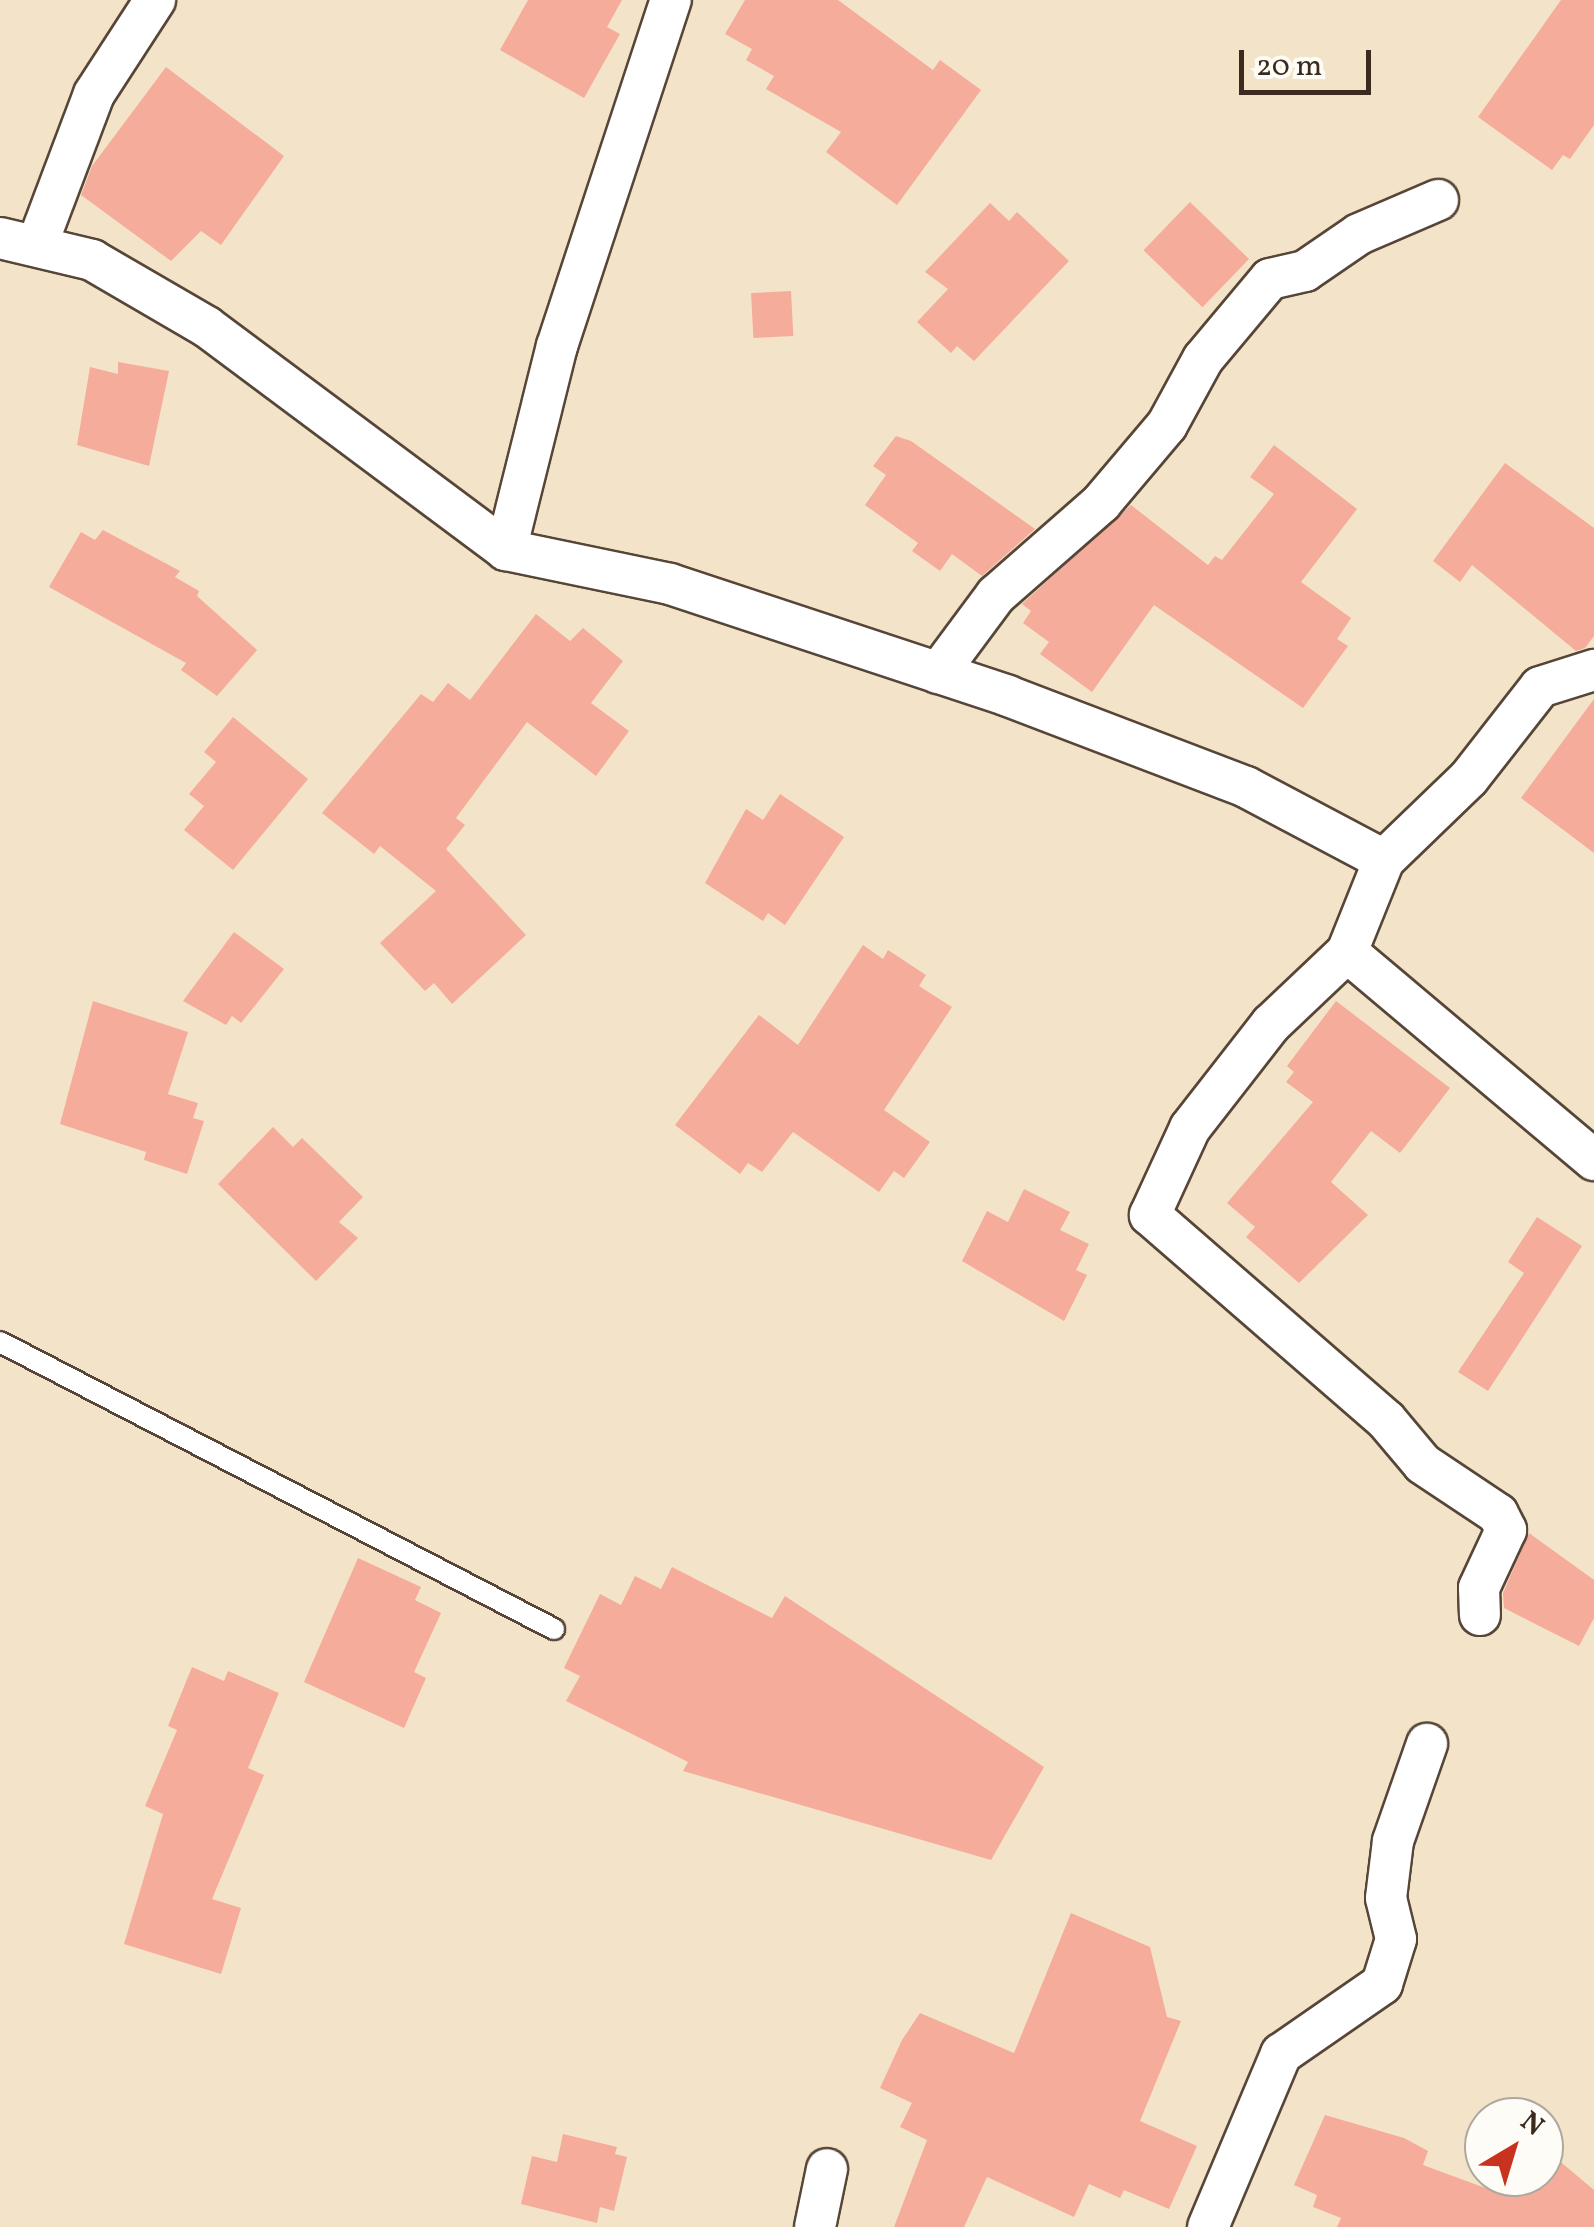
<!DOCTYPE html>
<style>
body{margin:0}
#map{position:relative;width:1594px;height:2227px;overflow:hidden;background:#f3e4c9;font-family:Vollkorn,serif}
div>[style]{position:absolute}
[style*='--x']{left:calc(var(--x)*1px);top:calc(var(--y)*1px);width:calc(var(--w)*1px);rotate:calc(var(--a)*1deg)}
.building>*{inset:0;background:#f5ac9a;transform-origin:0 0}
.roads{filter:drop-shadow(2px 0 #574638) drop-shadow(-2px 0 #574638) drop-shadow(0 2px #574638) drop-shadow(0 -2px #574638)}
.service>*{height:20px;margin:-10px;padding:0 10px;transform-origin:10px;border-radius:10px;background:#fff}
.minor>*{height:40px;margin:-20px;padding:0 20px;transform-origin:20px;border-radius:20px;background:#fff}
span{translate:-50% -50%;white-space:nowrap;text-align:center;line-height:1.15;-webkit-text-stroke:10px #fdfcf7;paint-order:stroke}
.north{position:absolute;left:1464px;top:2097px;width:100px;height:100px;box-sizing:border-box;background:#fdfcf7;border:2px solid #afa8a0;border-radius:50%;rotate:38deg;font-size:28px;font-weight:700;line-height:40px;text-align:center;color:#3b2a1e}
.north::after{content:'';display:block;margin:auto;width:35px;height:45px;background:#c8321e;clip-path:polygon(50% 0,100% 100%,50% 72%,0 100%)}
.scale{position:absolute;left:1239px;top:50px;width:132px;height:45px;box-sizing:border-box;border:5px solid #3b2a1e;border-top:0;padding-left:12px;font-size:30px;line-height:35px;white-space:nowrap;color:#3b2a1e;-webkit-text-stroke:8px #fdfcf7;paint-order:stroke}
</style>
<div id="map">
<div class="building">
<div style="clip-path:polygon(528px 0,622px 0,607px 27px,620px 34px,584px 98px,500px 50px)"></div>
<div style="clip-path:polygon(745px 0,838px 0,933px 70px,940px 60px,981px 90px,897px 205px,826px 152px,841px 132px,766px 89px,774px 76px,746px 60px,752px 49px,725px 34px)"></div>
<div style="clip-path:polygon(1561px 0,1594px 0,1594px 125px,1570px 159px,1563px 155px,1552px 170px,1478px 117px)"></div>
<div style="clip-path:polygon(166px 67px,284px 156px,221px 245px,201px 231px,171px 261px,81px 195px,92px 166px)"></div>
<div style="left:1190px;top:202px;width:82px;height:67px;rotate:44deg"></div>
<div style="clip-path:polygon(990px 203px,1009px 221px,1017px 212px,1069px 261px,974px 361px,957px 346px,951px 353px,917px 322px,948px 289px,925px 272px)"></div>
<div style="left:791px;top:291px;width:45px;height:40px;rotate:87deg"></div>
<div style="clip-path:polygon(118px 362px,169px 371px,149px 466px,77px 445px,90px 367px,118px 374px)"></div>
<div style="clip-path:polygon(896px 436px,911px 441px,1035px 529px,982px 576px,952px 554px,940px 571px,912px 551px,918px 543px,865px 505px,886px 475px,873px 466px)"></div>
<div style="clip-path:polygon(1274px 445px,1357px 509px,1301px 582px,1351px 618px,1337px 639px,1348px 646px,1303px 708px,1154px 605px,1092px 692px,1040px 654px,1049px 642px,1023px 623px,1031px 611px,1022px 604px,1131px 505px,1208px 565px,1215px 556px,1222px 560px,1274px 494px,1250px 477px)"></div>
<div style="clip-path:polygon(1505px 463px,1594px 528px,1594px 636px,1585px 648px,1576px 651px,1472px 565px,1460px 582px,1433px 561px)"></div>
<div style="clip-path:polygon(103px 530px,180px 571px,175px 577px,199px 591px,197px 596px,257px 650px,217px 696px,181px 670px,186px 663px,49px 587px,81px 532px,95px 540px)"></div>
<div style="clip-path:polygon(536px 614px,570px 641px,583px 628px,623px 661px,591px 703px,629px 731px,596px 776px,527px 722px,456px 818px,465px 825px,446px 849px,526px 935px,452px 1004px,434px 983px,425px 991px,380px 943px,436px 891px,380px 846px,374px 854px,322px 813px,421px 694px,433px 702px,448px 683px,470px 700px)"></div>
<div style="clip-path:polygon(1594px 699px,1594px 853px,1521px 798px)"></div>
<div style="clip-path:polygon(233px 717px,308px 779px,233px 870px,184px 830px,204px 806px,189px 794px,216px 762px,204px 752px)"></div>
<div style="clip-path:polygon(780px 794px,844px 837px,785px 925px,768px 913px,763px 921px,705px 883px,746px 809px,763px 820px)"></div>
<div style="clip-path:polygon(234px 932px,284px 969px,241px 1023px,232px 1016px,226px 1025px,183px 1001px)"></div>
<div style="clip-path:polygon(863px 945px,883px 959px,888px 950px,926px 975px,919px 986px,952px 1007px,884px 1110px,930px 1142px,904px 1178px,894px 1171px,879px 1192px,793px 1132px,762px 1172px,748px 1163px,740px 1174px,675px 1125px,759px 1015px,798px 1045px)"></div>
<div style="clip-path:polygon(93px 1001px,188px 1032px,168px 1094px,198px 1103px,193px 1118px,204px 1121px,187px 1174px,144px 1160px,146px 1152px,60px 1124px)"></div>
<div style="clip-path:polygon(1336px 1001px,1450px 1088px,1400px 1153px,1371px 1131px,1331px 1182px,1368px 1215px,1299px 1283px,1246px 1237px,1255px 1227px,1227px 1203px,1313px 1102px,1286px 1082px,1294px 1072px,1287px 1066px)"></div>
<div style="clip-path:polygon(273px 1127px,293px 1147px,302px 1138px,363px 1197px,339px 1222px,358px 1238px,316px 1281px,218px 1184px)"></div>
<div style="clip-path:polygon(1024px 1189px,1070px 1212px,1060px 1230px,1089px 1244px,1076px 1270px,1087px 1275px,1064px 1321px,962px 1261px,987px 1211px,1008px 1222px)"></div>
<div style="clip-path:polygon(1537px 1217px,1582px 1246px,1488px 1391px,1458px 1372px,1524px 1273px,1508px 1262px)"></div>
<div style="clip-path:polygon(1529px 1533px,1594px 1580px,1594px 1618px,1579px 1646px,1504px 1608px,1503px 1593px)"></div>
<div style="clip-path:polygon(358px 1558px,421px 1587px,415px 1600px,441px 1613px,414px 1672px,426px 1678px,404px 1728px,304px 1682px)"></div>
<div style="clip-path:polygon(672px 1567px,772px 1618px,785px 1596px,1044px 1767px,991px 1860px,683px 1771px,688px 1762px,566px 1701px,580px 1676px,564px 1668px,600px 1594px,621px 1605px,635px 1576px,661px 1589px)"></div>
<div style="clip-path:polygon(192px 1667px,224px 1681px,228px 1671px,279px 1693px,248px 1768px,264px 1775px,212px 1899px,241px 1908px,221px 1974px,124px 1944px,163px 1814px,145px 1806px,177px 1730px,168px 1726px)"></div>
<div style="clip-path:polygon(1071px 1913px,1150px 1947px,1167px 2017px,1181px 2021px,1140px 2121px,1197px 2146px,1169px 2209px,1124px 2190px,1120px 2198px,1089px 2184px,1074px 2217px,987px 2177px,964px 2227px,894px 2227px,927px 2140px,900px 2127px,912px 2103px,880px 2088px,902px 2040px,920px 2013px,1014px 2053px)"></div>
<div style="clip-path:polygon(1325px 2115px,1404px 2138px,1428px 2151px,1423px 2165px,1499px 2193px,1512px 2177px,1544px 2177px,1544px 2148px,1594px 2190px,1594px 2227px,1337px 2227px,1341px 2218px,1313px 2207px,1317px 2195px,1294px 2185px)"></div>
<div style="clip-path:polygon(563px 2134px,617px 2147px,615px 2154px,627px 2157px,614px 2211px,600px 2207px,597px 2223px,521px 2204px,532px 2156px,557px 2162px)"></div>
</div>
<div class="roads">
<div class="service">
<div style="--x:0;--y:1342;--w:624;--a:27.39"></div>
</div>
<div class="minor">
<div style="--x:0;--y:238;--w:95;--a:13.4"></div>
<div style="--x:92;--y:260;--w:133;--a:30.2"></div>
<div style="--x:207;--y:327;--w:373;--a:36.7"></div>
<div style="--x:506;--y:550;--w:167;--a:11.7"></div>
<div style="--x:670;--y:584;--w:356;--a:18.3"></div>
<div style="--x:1008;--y:696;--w:255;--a:20.9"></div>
<div style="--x:1246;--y:787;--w:156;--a:27.9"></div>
<div style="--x:1384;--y:860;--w:99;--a:111.9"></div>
<div style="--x:1347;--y:952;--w:105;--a:136.5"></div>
<div style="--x:1271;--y:1024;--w:132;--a:127.9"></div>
<div style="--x:1190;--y:1128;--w:96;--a:114.7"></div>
<div style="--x:1150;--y:1215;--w:313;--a:41"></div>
<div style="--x:1386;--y:1420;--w:57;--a:49.9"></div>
<div style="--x:1423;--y:1464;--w:90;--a:33.7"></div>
<div style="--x:1498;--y:1514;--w:18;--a:63"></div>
<div style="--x:1506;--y:1530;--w:64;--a:115"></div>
<div style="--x:1479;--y:1588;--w:27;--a:88"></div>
<div style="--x:37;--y:245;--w:161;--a:-69.3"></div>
<div style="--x:94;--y:94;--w:112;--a:-57"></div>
<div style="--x:506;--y:550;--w:210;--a:-76"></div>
<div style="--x:557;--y:346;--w:364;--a:-71.8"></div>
<div style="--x:938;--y:673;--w:97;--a:-53.4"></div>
<div style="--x:996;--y:595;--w:140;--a:-41.2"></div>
<div style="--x:1101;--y:503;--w:102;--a:-49.8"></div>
<div style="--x:1167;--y:425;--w:75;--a:-61.4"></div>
<div style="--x:1203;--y:359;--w:104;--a:-50.1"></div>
<div style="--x:1270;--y:279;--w:36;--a:-13"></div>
<div style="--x:1305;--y:271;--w:65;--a:-34.4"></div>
<div style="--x:1359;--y:234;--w:86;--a:-23.3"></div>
<div style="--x:1384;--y:860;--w:118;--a:-44"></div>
<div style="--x:1469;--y:778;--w:115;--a:-52"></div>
<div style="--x:1540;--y:687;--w:57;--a:-17.5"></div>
<div style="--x:1347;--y:952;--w:323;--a:40.1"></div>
<div style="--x:815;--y:2227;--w:59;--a:-78.3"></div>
<div style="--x:1208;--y:2227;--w:188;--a:-67.1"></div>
<div style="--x:1281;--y:2054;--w:123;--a:-34.7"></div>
<div style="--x:1382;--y:1984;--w:47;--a:-72.7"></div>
<div style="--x:1396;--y:1939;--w:42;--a:-103.7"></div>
<div style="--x:1386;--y:1898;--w:57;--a:-83"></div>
<div style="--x:1393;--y:1841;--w:103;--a:-70.7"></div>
</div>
</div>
<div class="north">N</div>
<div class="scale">20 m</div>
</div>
